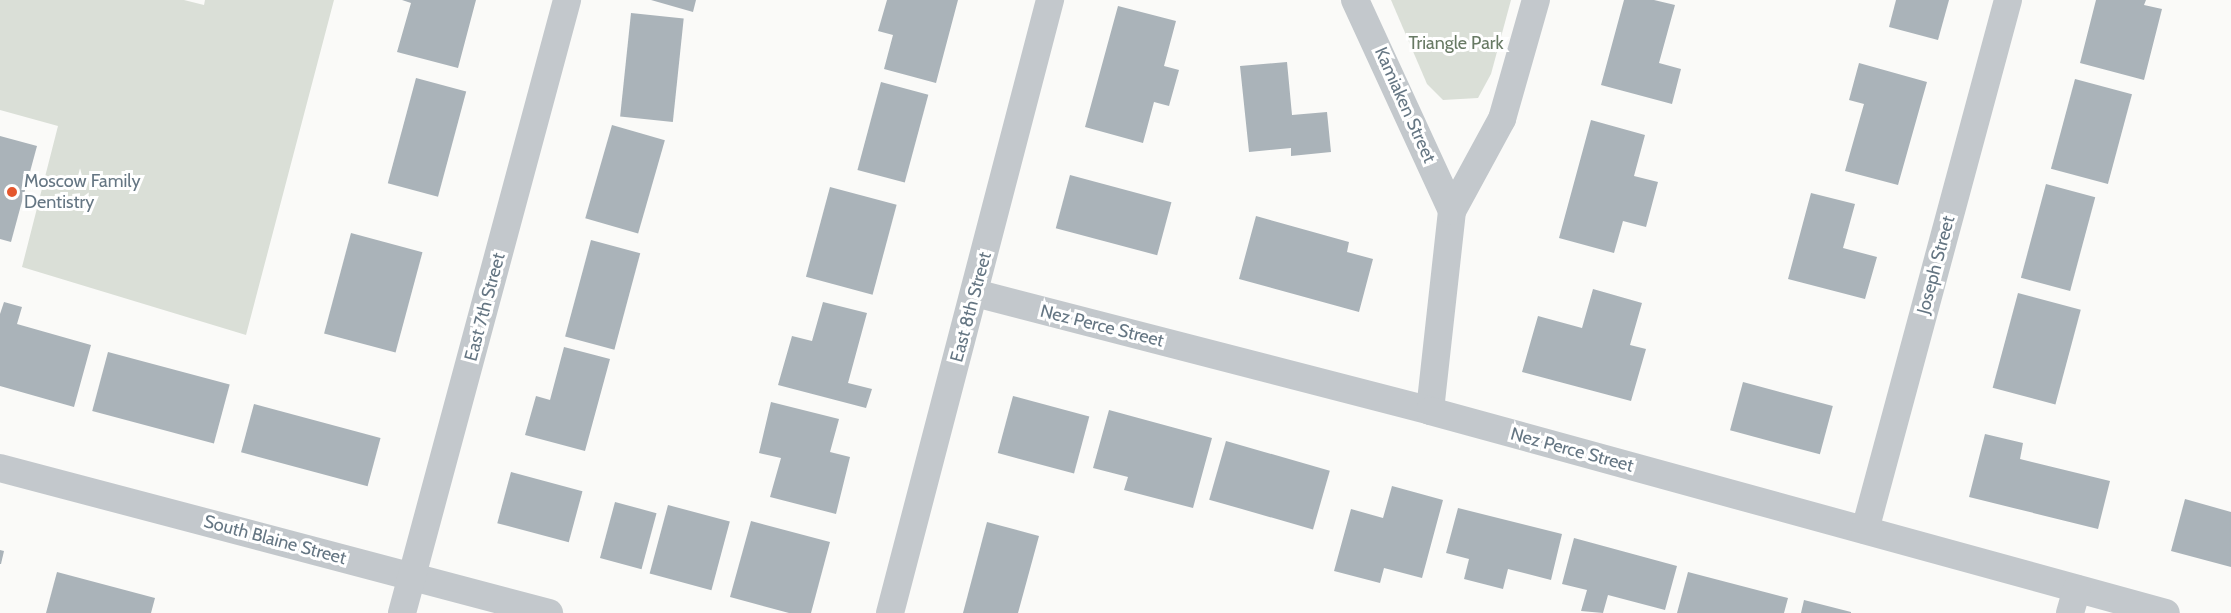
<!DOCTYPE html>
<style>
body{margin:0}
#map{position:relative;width:2231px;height:613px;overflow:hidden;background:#fafaf8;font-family:Cabin,sans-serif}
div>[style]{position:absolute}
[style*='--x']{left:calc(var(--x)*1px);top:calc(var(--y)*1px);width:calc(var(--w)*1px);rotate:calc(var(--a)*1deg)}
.green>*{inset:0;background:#dadfd7}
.building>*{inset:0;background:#aab3b9;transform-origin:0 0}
.street>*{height:28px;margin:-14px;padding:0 14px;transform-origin:14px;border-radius:14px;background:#c3c8cc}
.dots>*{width:16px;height:16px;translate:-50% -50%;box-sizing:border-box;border:3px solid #fff;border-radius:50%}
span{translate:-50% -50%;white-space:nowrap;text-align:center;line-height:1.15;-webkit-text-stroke:6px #fff;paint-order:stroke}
.park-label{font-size:18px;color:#687a64}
.street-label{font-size:18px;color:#657683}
.poi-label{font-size:18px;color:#657683}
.left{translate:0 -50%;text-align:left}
</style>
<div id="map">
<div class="green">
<div style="clip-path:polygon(0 0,184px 0,204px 5px,205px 0,334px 0,246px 335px,22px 267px,58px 126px,0 110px)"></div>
<div style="clip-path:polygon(1391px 0,1511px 0,1491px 74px,1478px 98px,1443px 100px,1427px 84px)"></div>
</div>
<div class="building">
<div style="clip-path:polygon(476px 0,458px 68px,397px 52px,411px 3px,402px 0)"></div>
<div style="clip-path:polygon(651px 0,696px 0,693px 12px)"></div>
<div style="clip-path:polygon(887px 0,958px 0,936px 83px,884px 69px,893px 35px,878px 31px)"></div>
<div style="clip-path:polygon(1624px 0,1654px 0,1675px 5px,1659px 63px,1681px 69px,1672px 104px,1601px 85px)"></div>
<div style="clip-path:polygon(1896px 0,1949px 0,1938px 40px,1889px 27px)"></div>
<div style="clip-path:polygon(2096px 0,2146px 0,2144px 5px,2162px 9px,2144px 80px,2080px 63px)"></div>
<div style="clip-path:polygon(1118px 6px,1176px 21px,1164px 66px,1179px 70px,1169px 106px,1154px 102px,1143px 143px,1085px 127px)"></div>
<div style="left:631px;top:13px;width:53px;height:104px;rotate:6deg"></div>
<div style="clip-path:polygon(1287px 62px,1292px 115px,1327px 112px,1331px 152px,1291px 156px,1291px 148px,1249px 152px,1240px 66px)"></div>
<div style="clip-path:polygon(1859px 63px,1927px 82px,1898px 185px,1845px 171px,1864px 104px,1849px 100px)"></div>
<div style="left:416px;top:78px;width:52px;height:109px;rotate:15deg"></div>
<div style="left:2075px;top:79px;width:59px;height:93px;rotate:15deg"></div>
<div style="left:881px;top:82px;width:49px;height:91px;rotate:15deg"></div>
<div style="clip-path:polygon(1591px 120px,1645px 135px,1634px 176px,1658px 182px,1646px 227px,1623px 221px,1614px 253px,1559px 238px)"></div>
<div style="left:612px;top:125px;width:55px;height:97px;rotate:16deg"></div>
<div style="clip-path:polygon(0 136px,37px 146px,11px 242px,0 239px)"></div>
<div style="left:1070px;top:175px;width:105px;height:55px;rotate:15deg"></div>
<div style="left:2046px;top:184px;width:51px;height:97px;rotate:15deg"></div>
<div style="left:830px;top:187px;width:69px;height:93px;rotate:15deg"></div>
<div style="clip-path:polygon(1811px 193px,1855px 204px,1843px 248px,1877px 257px,1865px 299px,1788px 279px)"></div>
<div style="clip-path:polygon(1256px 216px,1349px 242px,1347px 252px,1373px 259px,1359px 312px,1239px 279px)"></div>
<div style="left:351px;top:233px;width:74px;height:104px;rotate:15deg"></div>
<div style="left:591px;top:240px;width:51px;height:100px;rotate:15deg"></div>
<div style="clip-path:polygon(1593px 289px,1642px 303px,1630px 345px,1646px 349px,1631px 401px,1522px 372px,1538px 316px,1582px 328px)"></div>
<div style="left:2018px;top:293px;width:65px;height:98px;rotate:15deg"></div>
<div style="clip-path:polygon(4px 302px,22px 307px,17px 324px,91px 345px,74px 407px,0 386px,0 314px)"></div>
<div style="clip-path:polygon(823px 302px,867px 313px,848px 383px,872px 389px,866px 408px,778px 385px,792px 336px,812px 341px)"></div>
<div style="clip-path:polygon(564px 347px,610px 359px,585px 451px,525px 435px,536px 396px,550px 400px)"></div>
<div style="left:108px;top:352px;width:126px;height:61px;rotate:15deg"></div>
<div style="left:1743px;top:382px;width:93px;height:50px;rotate:15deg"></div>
<div style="left:1013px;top:396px;width:79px;height:59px;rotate:15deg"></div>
<div style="clip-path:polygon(771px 402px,839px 419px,830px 452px,850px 457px,836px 514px,770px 497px,781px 458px,759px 453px)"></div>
<div style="left:254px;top:404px;width:131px;height:50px;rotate:15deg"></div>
<div style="clip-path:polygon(1109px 410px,1212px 438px,1193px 508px,1124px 490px,1128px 477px,1093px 468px)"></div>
<div style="clip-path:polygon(1985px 434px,2023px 443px,2020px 459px,2110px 481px,2098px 529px,1969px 497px)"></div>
<div style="left:1226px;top:441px;width:108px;height:61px;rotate:16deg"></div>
<div style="left:511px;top:472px;width:74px;height:53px;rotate:15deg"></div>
<div style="clip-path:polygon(1392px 486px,1443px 500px,1422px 578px,1384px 568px,1380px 583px,1334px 571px,1351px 509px,1383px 518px)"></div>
<div style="clip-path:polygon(2185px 499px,2231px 512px,2231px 567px,2171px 551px)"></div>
<div style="left:615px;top:502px;width:43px;height:58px;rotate:15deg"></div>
<div style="left:668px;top:505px;width:64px;height:71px;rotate:15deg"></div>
<div style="clip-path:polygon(1458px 508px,1562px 534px,1551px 580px,1508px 569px,1503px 589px,1464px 579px,1469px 559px,1446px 553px)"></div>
<div style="clip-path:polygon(751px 521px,830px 542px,811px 613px,789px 613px,730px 597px)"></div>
<div style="clip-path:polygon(987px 522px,1039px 536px,1018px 613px,963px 613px)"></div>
<div style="clip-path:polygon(1574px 538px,1677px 566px,1665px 610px,1608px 595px,1603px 613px,1581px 611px,1587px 590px,1562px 584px)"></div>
<div style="clip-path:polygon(0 550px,4px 551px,1px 564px,0 564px)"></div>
<div style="clip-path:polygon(57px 572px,155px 598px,151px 613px,46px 613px)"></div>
<div style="clip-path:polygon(1688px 572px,1788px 598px,1784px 613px,1677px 613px)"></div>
<div style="clip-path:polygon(1804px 600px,1851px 612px,1851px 613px,1801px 613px)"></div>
</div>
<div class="street">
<div style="--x:1355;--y:0;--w:232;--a:65.3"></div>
<div style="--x:1452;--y:211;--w:201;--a:96.3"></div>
<div style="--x:1452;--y:211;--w:105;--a:-61.5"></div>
<div style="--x:1502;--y:119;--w:124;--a:-74.1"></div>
<div style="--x:975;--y:293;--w:470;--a:14.5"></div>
<div style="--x:1430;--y:411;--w:763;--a:15.35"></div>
<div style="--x:0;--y:468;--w:568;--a:14.79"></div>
<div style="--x:1865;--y:530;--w:549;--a:-74.9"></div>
<div style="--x:402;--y:613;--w:635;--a:-74.93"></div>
<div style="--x:890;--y:613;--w:634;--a:-75.37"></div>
<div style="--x:2070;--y:613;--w:25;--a:-74"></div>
</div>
<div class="dots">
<div style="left:12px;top:192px;background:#e4572e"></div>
</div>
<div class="park-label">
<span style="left:1456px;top:43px">Triangle Park</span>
</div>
<div class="street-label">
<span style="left:1405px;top:105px;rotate:66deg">Kamiaken Street</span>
<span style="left:1936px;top:265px;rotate:-75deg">Joseph Street</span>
<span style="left:485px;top:307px;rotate:-75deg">East 7th Street</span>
<span style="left:971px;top:307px;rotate:-75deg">East 8th Street</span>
<span style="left:1102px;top:326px;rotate:14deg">Nez Perce Street</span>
<span style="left:1572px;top:450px;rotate:15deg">Nez Perce Street</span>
<span style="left:275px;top:540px;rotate:15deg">South Blaine Street</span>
</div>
<div class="poi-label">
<span class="left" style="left:24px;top:192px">Moscow Family<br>Dentistry</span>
</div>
</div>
